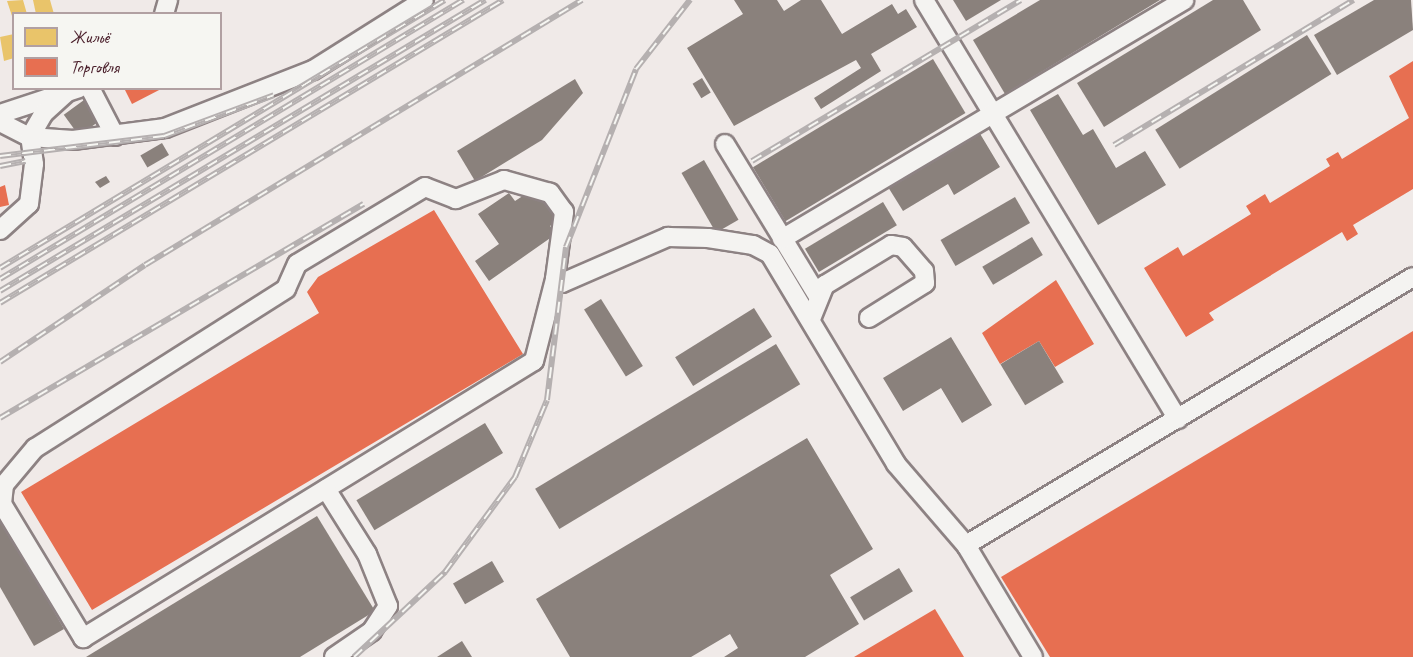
<!DOCTYPE html>
<meta charset="utf-8">
<style>
body{margin:0}
#map{position:relative;width:1413px;height:657px;overflow:hidden;background:#f0eae8;font-family:Caveat,sans-serif}
div>[style]{position:absolute}
[style*='--x']{left:calc(var(--x)*1px);top:calc(var(--y)*1px);width:calc(var(--w)*1px);rotate:calc(var(--a)*1deg)}
.homes>*{inset:0;background:#e9c46a}
.shops>*{inset:0;background:#e76f51}
.industry>*{inset:0;background:#8a817c;transform-origin:0 0}
.roads{filter:drop-shadow(2px 0 #8d8283) drop-shadow(-2px 0 #8d8283) drop-shadow(0 2px #8d8283) drop-shadow(0 -2px #8d8283)}
.minor>*{height:18px;margin:-9px;padding:0 9px;transform-origin:9px;border-radius:9px;background:#f4f3f1}
.rail>*{height:6px;margin-top:-3px;transform-origin:0;background:repeating-linear-gradient(90deg,#f6f6f2 0 11px,#b5b0b0 0 22px);box-sizing:border-box;border-block:2px solid #b5b0b0}
span{translate:-50% -50%;white-space:nowrap;text-align:center;line-height:1.15;-webkit-text-stroke:6px #f6f6f2;paint-order:stroke}
.legend{position:absolute;left:12px;top:12px;width:210px;height:78px;box-sizing:border-box;background:#f6f6f2;border:2px solid #b1a0a2;margin:0;padding:8px 10px;list-style:none;font-size:18px;color:#4a1f2b}
.legend li{display:flex;align-items:center;gap:12px;height:30px}
.legend b{width:30px;border:2px solid #b1a0a2}
</style>
<div id="map">
<div class="homes">
<div style="clip-path:polygon(23px 0,27px 14px,14px 14px,13px 19px,7px 1px)"></div>
<div style="clip-path:polygon(33px 0,50px 0,54px 14px,36px 14px)"></div>
<div style="clip-path:polygon(14px 34px,14px 58px,4px 61px,0 37px)"></div>
</div>
<div class="shops">
<div style="clip-path:polygon(1413px 61px,1413px 189px,1353px 225px,1358px 234px,1347px 241px,1342px 232px,1209px 313px,1214px 320px,1186px 337px,1144px 268px,1178px 247px,1183px 256px,1251px 214px,1246px 206px,1265px 194px,1270px 203px,1330px 166px,1326px 159px,1338px 152px,1342px 159px,1409px 118px,1389px 76px)"></div>
<div style="clip-path:polygon(124px 88px,163px 88px,132px 104px)"></div>
<div style="clip-path:polygon(5px 185px,9px 205px,0 207px,0 187px)"></div>
<div style="clip-path:polygon(434px 210px,523px 354px,92px 610px,21px 492px,319px 313px,307px 292px,318px 277px)"></div>
<div style="clip-path:polygon(1056px 280px,1094px 344px,1055px 367px,1039px 341px,1000px 364px,982px 333px)"></div>
<div style="clip-path:polygon(1413px 331px,1413px 657px,1050px 657px,1001px 577px)"></div>
<div style="clip-path:polygon(935px 609px,964px 657px,854px 657px)"></div>
</div>
<div class="industry">
<div style="clip-path:polygon(734px 0,777px 0,784px 11px,801px 0,821px 0,842px 34px,892px 4px,898px 14px,906px 9px,917px 27px,871px 54px,881px 71px,821px 109px,814px 98px,861px 68px,856px 60px,734px 126px,687px 48px,743px 14px)"></div>
<div style="clip-path:polygon(953px 0,1001px 0,966px 21px)"></div>
<div style="clip-path:polygon(1040px 0,1160px 0,1005px 94px,973px 40px)"></div>
<div style="clip-path:polygon(1213px 0,1243px 0,1261px 30px,1104px 127px,1077px 83px)"></div>
<div style="clip-path:polygon(1374px 0,1411px 0,1413px 30px,1337px 75px,1314px 35px)"></div>
<div style="left:1307px;top:35px;width:46px;height:179px;rotate:58deg"></div>
<div style="left:933px;top:59px;width:63px;height:210px;rotate:59deg"></div>
<div style="left:702px;top:78px;width:17px;height:11px;rotate:59deg"></div>
<div style="clip-path:polygon(575px 79px,583px 93px,542px 140px,475px 181px,457px 151px)"></div>
<div style="clip-path:polygon(1058px 94px,1083px 135px,1093px 129px,1116px 168px,1145px 151px,1166px 185px,1098px 225px,1030px 110px)"></div>
<div style="left:84px;top:100px;width:26px;height:25px;rotate:54deg"></div>
<div style="clip-path:polygon(979px 132px,1000px 167px,954px 195px,948px 184px,903px 211px,888px 187px)"></div>
<div style="left:162px;top:143px;width:14px;height:25px;rotate:60deg"></div>
<div style="left:704px;top:160px;width:69px;height:26px;rotate:60deg"></div>
<div style="clip-path:polygon(106px 176px,110px 182px,100px 188px,95px 182px)"></div>
<div style="clip-path:polygon(535px 188px,558px 220px,550px 226px,556px 234px,489px 281px,475px 261px,499px 244px,478px 214px,509px 193px,515px 201px)"></div>
<div style="left:1015px;top:197px;width:30px;height:86px;rotate:60deg"></div>
<div style="left:883px;top:202px;width:27px;height:91px;rotate:59deg"></div>
<div style="left:1032px;top:237px;width:21px;height:58px;rotate:59deg"></div>
<div style="left:601px;top:299px;width:79px;height:20px;rotate:58deg"></div>
<div style="left:754px;top:308px;width:34px;height:93px;rotate:58deg"></div>
<div style="clip-path:polygon(951px 337px,992px 405px,962px 423px,941px 388px,903px 411px,883px 378px)"></div>
<div style="left:1039px;top:341px;width:48px;height:45px;rotate:59deg"></div>
<div style="left:776px;top:344px;width:47px;height:281px;rotate:59deg"></div>
<div style="left:485px;top:423px;width:35px;height:150px;rotate:59deg"></div>
<div style="clip-path:polygon(807px 438px,873px 549px,830px 575px,859px 624px,805px 657px,724px 657px,738px 648px,730px 634px,691px 657px,570px 657px,536px 599px)"></div>
<div style="clip-path:polygon(0 516px,64px 629px,34px 646px,0 587px)"></div>
<div style="clip-path:polygon(317px 516px,375px 611px,300px 657px,86px 657px)"></div>
<div style="left:492px;top:561px;width:24px;height:45px;rotate:60deg"></div>
<div style="left:899px;top:568px;width:27px;height:57px;rotate:59deg"></div>
<div style="clip-path:polygon(462px 641px,472px 657px,437px 657px)"></div>
</div>
<div class="roads">
<div class="minor">
<div style="--x:924;--y:0;--w:490;--a:58.8"></div>
<div style="--x:164;--y:14;--w:15;--a:-74"></div>
<div style="--x:90;--y:88;--w:54;--a:62.5"></div>
<div style="--x:0;--y:114;--w:83;--a:-18.2"></div>
<div style="--x:0;--y:122;--w:34;--a:27"></div>
<div style="--x:30;--y:137;--w:43;--a:4"></div>
<div style="--x:73;--y:140;--w:93;--a:-7.4"></div>
<div style="--x:165;--y:128;--w:159;--a:-21.4"></div>
<div style="--x:313;--y:70;--w:131;--a:-32.2"></div>
<div style="--x:725;--y:144;--w:177;--a:58.6"></div>
<div style="--x:0;--y:230;--w:39;--a:-42"></div>
<div style="--x:29;--y:204;--w:40;--a:-82.9"></div>
<div style="--x:34;--y:164;--w:27;--a:-98"></div>
<div style="--x:30;--y:137;--w:28;--a:-60"></div>
<div style="--x:44;--y:113;--w:30;--a:-42"></div>
<div style="--x:782;--y:239;--w:468;--a:-30.7"></div>
<div style="--x:555;--y:279;--w:68;--a:-82.3"></div>
<div style="--x:564;--y:212;--w:24;--a:-126"></div>
<div style="--x:550;--y:193;--w:48;--a:-164.2"></div>
<div style="--x:504;--y:180;--w:52;--a:158.4"></div>
<div style="--x:456;--y:199;--w:33;--a:-159"></div>
<div style="--x:425;--y:187;--w:149;--a:149"></div>
<div style="--x:297;--y:264;--w:27;--a:114"></div>
<div style="--x:286;--y:289;--w:297;--a:147.6"></div>
<div style="--x:35;--y:448;--w:48;--a:130"></div>
<div style="--x:4;--y:485;--w:19;--a:96"></div>
<div style="--x:2;--y:504;--w:157;--a:58.8"></div>
<div style="--x:83;--y:638;--w:529;--a:-31.56"></div>
<div style="--x:534;--y:361;--w:85;--a:-75.6"></div>
<div style="--x:555;--y:279;--w:8;--a:30"></div>
<div style="--x:562;--y:283;--w:116;--a:-23.5"></div>
<div style="--x:668;--y:237;--w:40;--a:1.4"></div>
<div style="--x:708;--y:238;--w:46;--a:8.8"></div>
<div style="--x:753;--y:245;--w:19;--a:28"></div>
<div style="--x:770;--y:254;--w:245;--a:59"></div>
<div style="--x:896;--y:464;--w:107;--a:49.2"></div>
<div style="--x:811;--y:319;--w:37;--a:-68"></div>
<div style="--x:825;--y:285;--w:77;--a:-31.2"></div>
<div style="--x:891;--y:245;--w:12;--a:9"></div>
<div style="--x:903;--y:247;--w:32;--a:49"></div>
<div style="--x:924;--y:271;--w:12;--a:85"></div>
<div style="--x:925;--y:283;--w:66;--a:148"></div>
<div style="--x:326;--y:489;--w:77;--a:57.8"></div>
<div style="--x:367;--y:554;--w:56;--a:68"></div>
<div style="--x:388;--y:606;--w:30;--a:123"></div>
<div style="--x:372;--y:631;--w:46;--a:145.6"></div>
<div style="--x:1033;--y:657;--w:131;--a:-120.9"></div>
<div style="--x:966;--y:545;--w:521;--a:-30.94"></div>
</div>
</div>
<div class="rail">
<div style="--x:1114;--y:145;--w:280;--a:-31.2"></div>
<div style="--x:0;--y:156;--w:165;--a:-7"></div>
<div style="--x:164;--y:136;--w:117;--a:-20.4"></div>
<div style="--x:752;--y:161;--w:313;--a:-30.9"></div>
<div style="--x:0;--y:166;--w:26;--a:-11"></div>
<div style="--x:0;--y:268;--w:519;--a:-31.06"></div>
<div style="--x:0;--y:279;--w:541;--a:-31.07"></div>
<div style="--x:0;--y:291;--w:566;--a:-30.96"></div>
<div style="--x:0;--y:303;--w:587;--a:-31.06"></div>
<div style="--x:0;--y:362;--w:174;--a:-33.8"></div>
<div style="--x:145;--y:265;--w:511;--a:-31.23"></div>
<div style="--x:0;--y:418;--w:422;--a:-30.5"></div>
<div style="--x:354;--y:657;--w:125;--a:-43"></div>
<div style="--x:445;--y:572;--w:118;--a:-53.6"></div>
<div style="--x:515;--y:477;--w:83;--a:-67.4"></div>
<div style="--x:547;--y:400;--w:154;--a:-82.9"></div>
<div style="--x:566;--y:247;--w:191;--a:-68.5"></div>
<div style="--x:636;--y:69;--w:88;--a:-52"></div>
</div>
<ul class="legend">
<li><b style="height:16px;background:#e9c46a"></b>Жильё</li>
<li><b style="height:16px;background:#e76f51"></b>Торговля</li>
</ul>
</div>
